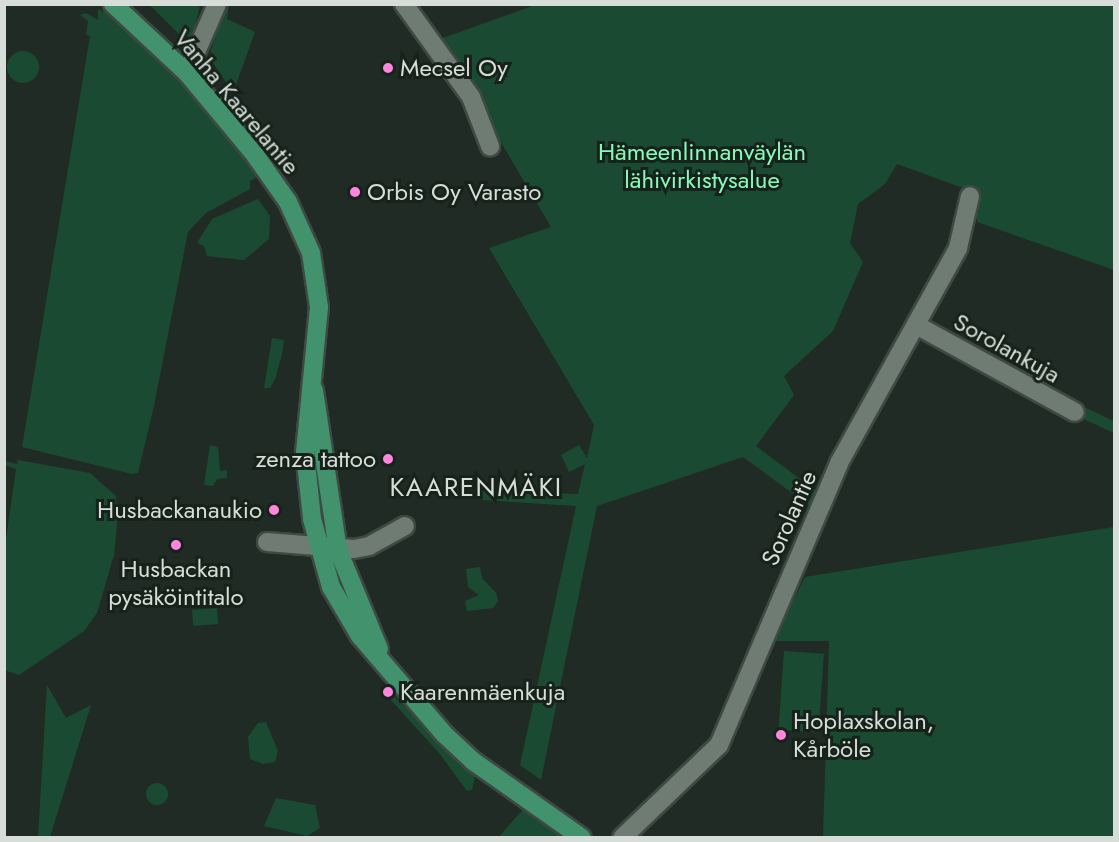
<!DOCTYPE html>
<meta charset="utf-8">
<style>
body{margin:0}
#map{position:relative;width:1119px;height:842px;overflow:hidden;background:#202b25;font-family:Jost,sans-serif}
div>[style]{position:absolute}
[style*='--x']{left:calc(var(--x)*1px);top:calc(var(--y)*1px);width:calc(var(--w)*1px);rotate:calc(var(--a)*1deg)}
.green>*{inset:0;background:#1b4a32;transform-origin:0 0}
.round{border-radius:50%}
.roads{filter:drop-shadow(2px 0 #3f4943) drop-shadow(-2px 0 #3f4943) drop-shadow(0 2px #3f4943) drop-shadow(0 -2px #3f4943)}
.minor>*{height:18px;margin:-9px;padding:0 9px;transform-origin:9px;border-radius:9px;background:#6f7c74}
.major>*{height:18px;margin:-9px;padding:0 9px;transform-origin:9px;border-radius:9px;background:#42926d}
.dots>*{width:16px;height:16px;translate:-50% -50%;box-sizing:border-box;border:3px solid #17221b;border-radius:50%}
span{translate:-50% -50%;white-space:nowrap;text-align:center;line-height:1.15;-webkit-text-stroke:6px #17221b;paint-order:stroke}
.poi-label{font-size:24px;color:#d7ded9}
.left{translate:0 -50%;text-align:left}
.right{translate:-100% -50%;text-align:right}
.street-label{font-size:24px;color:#d7ded9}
.park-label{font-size:24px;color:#87fabb}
.neighbourhood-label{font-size:26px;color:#d7ded9;letter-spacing:1.5px}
.frame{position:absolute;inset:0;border:6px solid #d7ded9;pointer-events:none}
</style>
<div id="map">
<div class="green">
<div style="clip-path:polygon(149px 5px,200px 5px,191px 46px,155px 10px)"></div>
<div style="clip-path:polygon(225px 5px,229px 5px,227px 19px,255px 32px,233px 93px,209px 57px)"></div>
<div style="clip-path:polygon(535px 5px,1114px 5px,1114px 270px,977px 222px,974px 192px,897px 164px,885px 184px,858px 204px,850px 243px,863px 262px,833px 331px,784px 376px,794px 395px,756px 446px,816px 491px,810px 506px,743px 457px,597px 506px,541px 780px,520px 765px,576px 506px,482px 500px,481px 490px,578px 494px,585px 464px,569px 472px,561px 455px,579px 445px,587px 458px,594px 425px,489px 248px,551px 227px,440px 39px)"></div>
<div style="clip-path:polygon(98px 9px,118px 18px,155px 51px,260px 175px,250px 181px,250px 189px,206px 213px,188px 232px,154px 406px,138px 473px,132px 474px,22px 447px,90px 36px,86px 35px,88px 21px,80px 15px,86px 13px,98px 20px)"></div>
<div class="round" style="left:7px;top:51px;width:32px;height:32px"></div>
<div style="clip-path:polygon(258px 199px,270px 216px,269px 239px,244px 260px,207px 256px,204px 246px,197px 243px,212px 219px)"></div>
<div style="clip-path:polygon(272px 338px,284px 340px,282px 355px,275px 379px,270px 388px,264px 388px)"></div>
<div style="clip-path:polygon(1084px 407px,1114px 421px,1114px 433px,1079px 417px)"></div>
<div style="clip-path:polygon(210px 445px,218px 447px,220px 471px,227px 470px,227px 478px,217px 479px,213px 486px,204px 485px)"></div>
<div style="clip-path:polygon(18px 460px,90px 473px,116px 496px,117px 525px,114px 555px,97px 613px,84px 631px,19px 675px,4px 670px,5px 546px,16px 469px,5px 465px,5px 461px,17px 464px)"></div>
<div style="clip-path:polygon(1114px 527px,1114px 837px,823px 837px,829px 641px,773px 641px,805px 577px)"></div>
<div style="clip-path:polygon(480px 567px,482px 578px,496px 593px,498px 601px,493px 608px,467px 611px,465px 601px,479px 595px,468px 587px,466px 569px)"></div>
<div style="left:217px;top:608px;width:16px;height:25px;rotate:86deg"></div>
<div style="left:784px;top:651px;width:40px;height:79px;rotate:4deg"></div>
<div style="clip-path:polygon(47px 685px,66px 718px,91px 705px,50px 837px,38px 837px)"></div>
<div style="clip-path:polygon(394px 696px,475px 776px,472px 790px,467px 791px,439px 753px,390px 699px)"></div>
<div style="clip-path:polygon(266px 722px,278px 751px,275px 762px,263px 764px,250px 759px,248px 737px,258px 723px)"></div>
<div class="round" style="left:146px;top:783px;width:22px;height:22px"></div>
<div style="clip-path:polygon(276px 798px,315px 805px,320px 828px,307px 836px,264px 826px)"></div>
<div style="clip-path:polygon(526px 806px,570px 837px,498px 838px)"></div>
</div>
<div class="roads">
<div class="minor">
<div style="--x:404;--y:4;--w:115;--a:54.2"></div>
<div style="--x:471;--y:97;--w:53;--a:68.8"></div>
<div style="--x:187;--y:73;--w:75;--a:-66.5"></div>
<div style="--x:916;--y:325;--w:181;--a:28.7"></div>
<div style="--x:267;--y:542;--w:87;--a:4.6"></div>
<div style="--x:354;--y:549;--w:15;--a:-11"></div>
<div style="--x:369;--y:546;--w:41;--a:-29.1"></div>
<div style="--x:622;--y:838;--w:134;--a:-43.8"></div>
<div style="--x:719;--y:745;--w:306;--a:-66.9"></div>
<div style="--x:839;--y:463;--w:246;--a:-61"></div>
<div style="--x:958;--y:248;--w:53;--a:-77"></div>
</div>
<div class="major">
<div style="--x:113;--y:4;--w:101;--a:43"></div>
<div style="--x:187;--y:73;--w:107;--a:50.3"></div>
<div style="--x:255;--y:155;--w:57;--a:54.9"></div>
<div style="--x:288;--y:202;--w:56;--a:65.7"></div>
<div style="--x:311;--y:253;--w:55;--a:81.6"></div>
<div style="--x:319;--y:307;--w:147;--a:95.5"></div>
<div style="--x:305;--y:453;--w:66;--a:83.9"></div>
<div style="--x:312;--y:519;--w:71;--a:74.4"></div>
<div style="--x:331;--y:587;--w:57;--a:59.4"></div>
<div style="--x:360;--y:636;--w:129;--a:49.4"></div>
<div style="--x:444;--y:734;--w:40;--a:43"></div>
<div style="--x:473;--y:761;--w:133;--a:35.2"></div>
<div style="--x:314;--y:390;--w:162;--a:81.5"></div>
<div style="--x:338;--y:550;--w:107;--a:67.5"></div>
</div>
</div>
<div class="dots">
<div style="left:388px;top:68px;background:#ff85df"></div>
<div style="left:355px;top:192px;background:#ff85df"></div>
<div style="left:388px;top:459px;background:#ff85df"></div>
<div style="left:274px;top:510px;background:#ff85df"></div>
<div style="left:176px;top:545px;background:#ff85df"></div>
<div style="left:388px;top:692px;background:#ff85df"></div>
<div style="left:781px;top:735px;background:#ff85df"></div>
</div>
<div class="poi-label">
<span class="left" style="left:400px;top:68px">Mecsel Oy</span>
<span class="left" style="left:367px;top:192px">Orbis Oy Varasto</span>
<span class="right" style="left:376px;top:459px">zenza tattoo</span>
<span class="right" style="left:262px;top:510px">Husbackanaukio</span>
<span style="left:176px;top:583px">Husbackan<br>pysäköintitalo</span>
<span class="left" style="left:400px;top:692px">Kaarenmäenkuja</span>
<span class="left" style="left:793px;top:735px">Hoplaxskolan,<br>Kårböle</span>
</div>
<div class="street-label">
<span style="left:237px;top:102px;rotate:50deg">Vanha Kaarelantie</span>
<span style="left:1007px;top:348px;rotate:29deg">Sorolankuja</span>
<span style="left:789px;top:518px;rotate:-66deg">Sorolantie</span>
</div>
<div class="park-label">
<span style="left:702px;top:166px">Hämeenlinnanväylän<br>lähivirkistysalue</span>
</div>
<div class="neighbourhood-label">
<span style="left:476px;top:488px">KAARENMÄKI</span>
</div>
<div class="frame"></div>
</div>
